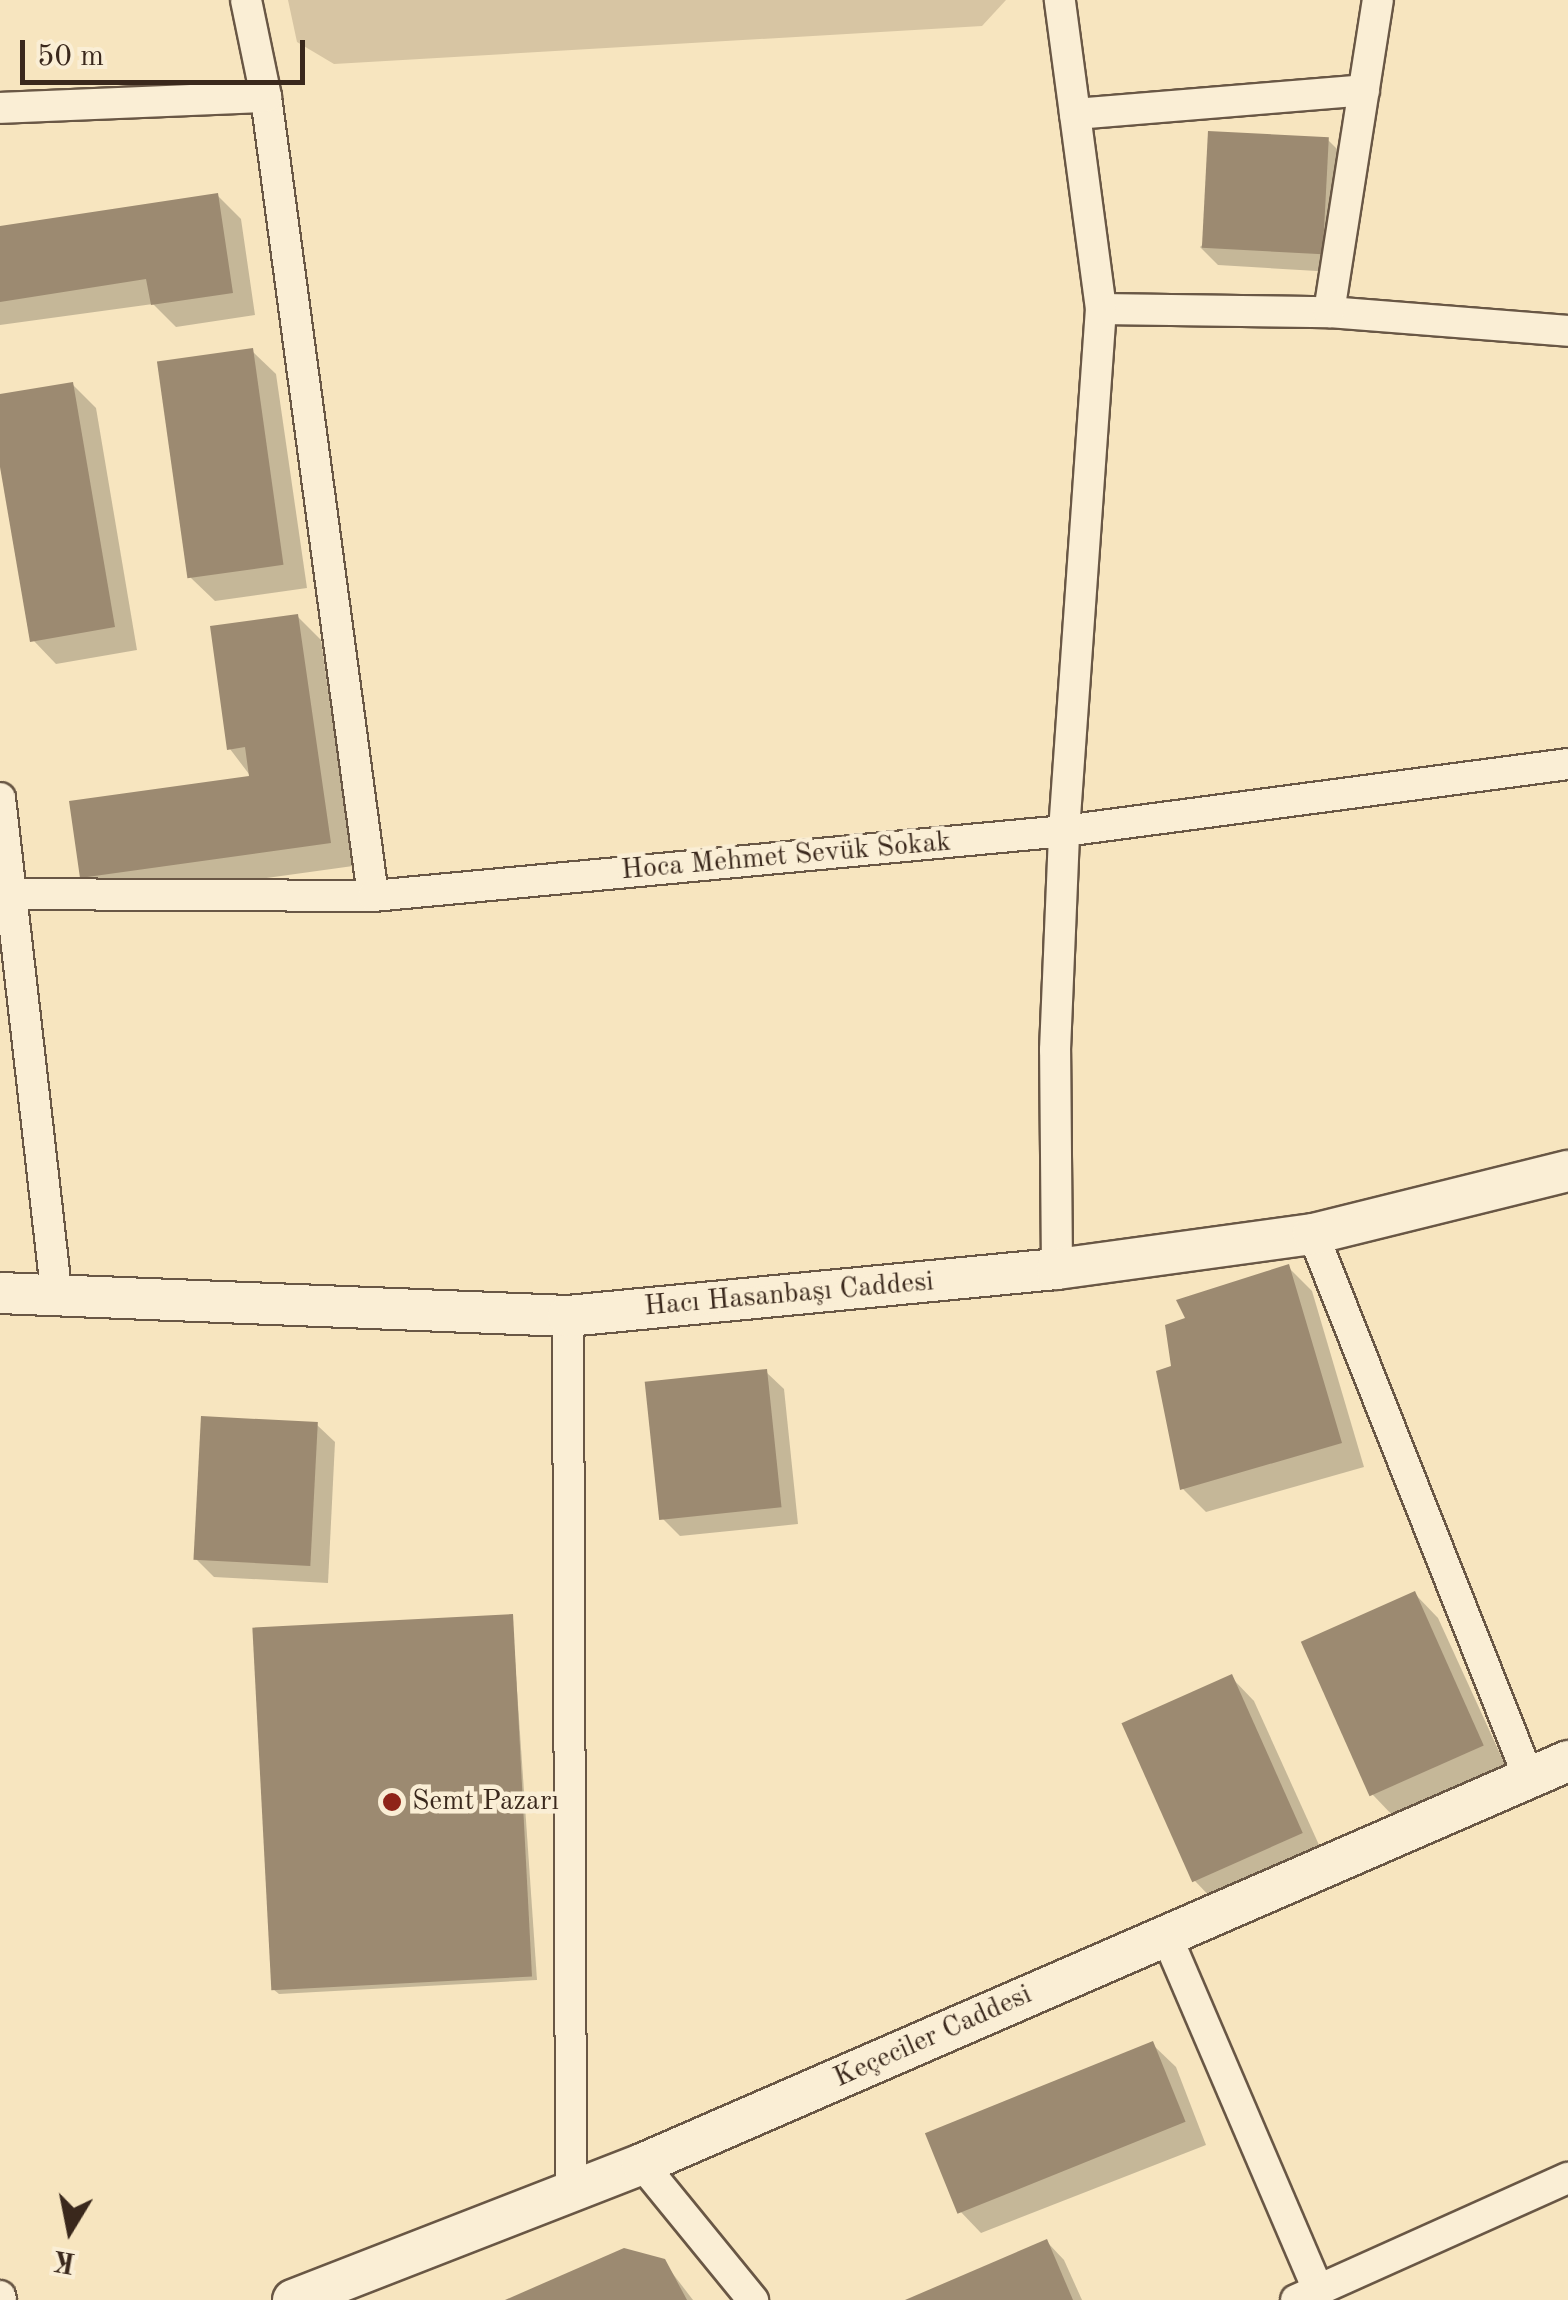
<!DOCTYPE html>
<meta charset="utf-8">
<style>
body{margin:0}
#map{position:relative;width:1568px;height:2300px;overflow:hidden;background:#f7e5bf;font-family:"Old Standard TT",serif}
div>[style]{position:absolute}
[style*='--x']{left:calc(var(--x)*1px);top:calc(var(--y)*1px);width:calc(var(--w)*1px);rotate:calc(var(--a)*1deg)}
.green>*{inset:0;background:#d7c5a3}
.shadow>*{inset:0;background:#0003}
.building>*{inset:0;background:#9c8a71;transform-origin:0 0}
.roads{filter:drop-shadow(2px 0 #695745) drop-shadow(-2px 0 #695745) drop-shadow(0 2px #695745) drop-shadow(0 -2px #695745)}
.minor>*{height:30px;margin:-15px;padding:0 15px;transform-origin:15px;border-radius:15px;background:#faeed5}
.tertiary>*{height:40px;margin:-20px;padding:0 20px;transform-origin:20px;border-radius:20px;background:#faeed5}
.dots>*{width:28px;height:28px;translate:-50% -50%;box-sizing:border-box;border:5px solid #faeed5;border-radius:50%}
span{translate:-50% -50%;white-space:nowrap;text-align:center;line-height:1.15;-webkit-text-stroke:9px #faeed5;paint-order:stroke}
.street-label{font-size:28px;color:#3a281c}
.poi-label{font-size:28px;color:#3a281c}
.left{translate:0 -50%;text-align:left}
.north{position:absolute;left:20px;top:2180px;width:100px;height:100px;-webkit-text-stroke:8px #faeed5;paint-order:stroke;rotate:190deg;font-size:28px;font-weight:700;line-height:40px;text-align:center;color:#3a281c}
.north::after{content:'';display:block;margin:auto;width:35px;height:45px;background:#3a281c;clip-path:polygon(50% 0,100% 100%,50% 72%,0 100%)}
.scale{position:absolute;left:20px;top:40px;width:285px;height:45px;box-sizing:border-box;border:5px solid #3a281c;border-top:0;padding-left:12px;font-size:30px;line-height:35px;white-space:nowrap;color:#3a281c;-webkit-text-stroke:8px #faeed5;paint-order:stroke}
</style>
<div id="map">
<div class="green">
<div style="clip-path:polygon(288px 0,1006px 0,982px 26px,334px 64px,297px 42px)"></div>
</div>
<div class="shadow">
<div style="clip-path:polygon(1328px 140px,1346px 158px,1334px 272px,1218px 265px,1200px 247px)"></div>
<div style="clip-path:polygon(217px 195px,241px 219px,255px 315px,176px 327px,153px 304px,0 325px,0 229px)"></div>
<div style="clip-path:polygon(252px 351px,276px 374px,307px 588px,215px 601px,191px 578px)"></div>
<div style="clip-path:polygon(72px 384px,96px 408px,137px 650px,56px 664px,33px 640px,0 452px,0 396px)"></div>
<div style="clip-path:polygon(298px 617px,321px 640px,353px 866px,106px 900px,82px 877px,252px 778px,230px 749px)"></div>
<div style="clip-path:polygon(1288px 1267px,1312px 1291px,1364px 1467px,1206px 1512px,1183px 1489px,1173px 1368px)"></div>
<div style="clip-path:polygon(766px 1372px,784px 1389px,798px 1524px,680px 1536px,662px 1518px)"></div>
<div style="clip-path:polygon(317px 1425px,335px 1442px,328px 1583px,214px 1577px,196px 1559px)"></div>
<div style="clip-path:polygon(1415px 1594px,1438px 1618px,1507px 1769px,1396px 1819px,1373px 1795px)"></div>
<div style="clip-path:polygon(512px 1617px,537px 1980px,279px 1994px,273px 1989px)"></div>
<div style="clip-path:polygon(1231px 1677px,1254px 1701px,1324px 1856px,1217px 1904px,1194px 1880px)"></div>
<div style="clip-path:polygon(1152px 2044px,1176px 2067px,1206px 2145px,981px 2233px,958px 2209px)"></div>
<div style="clip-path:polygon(1047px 2242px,1064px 2260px,1082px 2300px,911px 2300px)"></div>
<div style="clip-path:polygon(663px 2261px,693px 2300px,512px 2300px)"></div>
</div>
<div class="building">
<div style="left:1208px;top:131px;width:121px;height:117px;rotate:3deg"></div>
<div style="clip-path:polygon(218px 193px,233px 293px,151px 305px,146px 279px,0 302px,0 226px)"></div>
<div style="left:253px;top:348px;width:219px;height:97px;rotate:82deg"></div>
<div style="clip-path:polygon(73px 382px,115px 627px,30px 642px,0 467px,0 394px)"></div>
<div style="clip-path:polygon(298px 614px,331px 843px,80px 878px,69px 801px,249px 776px,245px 747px,227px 750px,210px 626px)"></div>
<div style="clip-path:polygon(1289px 1264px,1342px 1443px,1180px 1490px,1156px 1371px,1171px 1366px,1165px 1325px,1185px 1318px,1176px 1300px)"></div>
<div style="left:767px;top:1369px;width:139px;height:123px;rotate:84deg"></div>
<div style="left:201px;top:1416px;width:117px;height:144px;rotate:3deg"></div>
<div style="left:1415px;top:1591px;width:169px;height:125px;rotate:66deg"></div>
<div style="left:513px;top:1614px;width:363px;height:261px;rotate:87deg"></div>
<div style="left:1232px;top:1674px;width:174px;height:121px;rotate:66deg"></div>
<div style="left:1153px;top:2041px;width:87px;height:246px;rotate:68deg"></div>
<div style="clip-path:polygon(1047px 2239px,1073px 2300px,905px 2300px)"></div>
<div style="clip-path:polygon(624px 2248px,665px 2259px,687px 2300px,505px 2300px)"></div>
</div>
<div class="roads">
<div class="minor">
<div style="--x:246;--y:0;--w:99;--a:78.3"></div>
<div style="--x:266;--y:97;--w:806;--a:82.37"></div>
<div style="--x:0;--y:108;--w:266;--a:-2.4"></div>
<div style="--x:1075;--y:114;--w:290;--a:-4.7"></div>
<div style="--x:1101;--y:309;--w:228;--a:0.8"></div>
<div style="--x:1329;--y:312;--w:240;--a:4.5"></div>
<div style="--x:1329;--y:312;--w:316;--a:-81.1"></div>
<div style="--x:0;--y:798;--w:495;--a:83.5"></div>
<div style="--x:0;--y:894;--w:373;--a:0.3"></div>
<div style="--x:373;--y:896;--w:694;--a:-5.37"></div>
<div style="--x:1064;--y:831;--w:508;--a:-7.57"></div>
<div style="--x:1313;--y:1234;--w:583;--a:68.36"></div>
<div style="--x:1057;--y:1269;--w:219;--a:-90.5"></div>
<div style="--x:1055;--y:1050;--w:219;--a:-87.6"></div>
<div style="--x:1064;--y:831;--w:523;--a:-85.95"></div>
<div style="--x:1101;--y:309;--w:312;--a:-97.6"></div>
<div style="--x:568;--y:1316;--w:876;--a:89.8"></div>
<div style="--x:1166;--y:1935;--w:386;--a:66.8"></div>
<div style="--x:642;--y:2164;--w:176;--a:50.8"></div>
<div style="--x:0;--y:2296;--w:4;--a:76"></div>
<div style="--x:1296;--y:2300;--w:298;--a:-24.2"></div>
</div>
<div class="tertiary">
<div style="--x:0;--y:1293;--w:568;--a:2.32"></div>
<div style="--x:568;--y:1316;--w:491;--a:-5.5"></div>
<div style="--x:1057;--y:1269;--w:258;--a:-7.8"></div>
<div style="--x:1313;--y:1234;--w:263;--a:-13.9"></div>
<div style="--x:293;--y:2300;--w:375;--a:-21.3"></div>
<div style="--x:642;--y:2164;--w:1010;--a:-23.52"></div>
</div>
</div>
<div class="dots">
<div style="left:392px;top:1802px;background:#8f2418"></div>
</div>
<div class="street-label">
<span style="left:786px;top:857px;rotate:-5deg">Hoca Mehmet Sevük Sokak</span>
<span style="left:789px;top:1295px;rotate:-5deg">Hacı Hasanbaşı Caddesi</span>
<span style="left:933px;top:2037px;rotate:-24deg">Keçeciler Caddesi</span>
</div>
<div class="poi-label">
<span class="left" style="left:412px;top:1802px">Semt Pazarı</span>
</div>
<div class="north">K</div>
<div class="scale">50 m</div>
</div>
